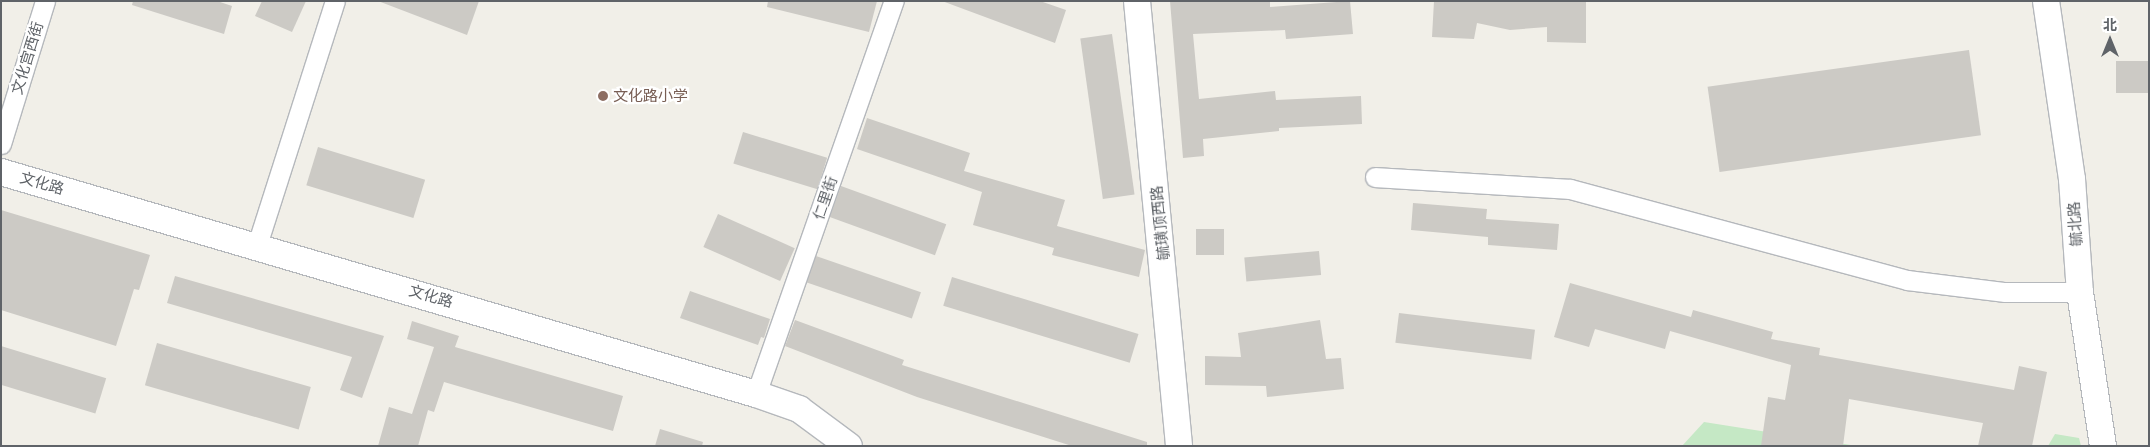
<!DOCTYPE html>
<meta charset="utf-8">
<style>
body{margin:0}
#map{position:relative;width:2150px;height:447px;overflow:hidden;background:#f1efe8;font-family:Mulish,"Noto Sans SC",sans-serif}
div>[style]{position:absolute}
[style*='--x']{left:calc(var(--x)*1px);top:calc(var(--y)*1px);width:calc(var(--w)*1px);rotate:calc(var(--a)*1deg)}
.green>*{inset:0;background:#c5e8c5}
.building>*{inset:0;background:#cccac5;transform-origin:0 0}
.roads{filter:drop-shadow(1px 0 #b5b8bc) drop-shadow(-1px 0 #b5b8bc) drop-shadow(0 1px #b5b8bc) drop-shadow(0 -1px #b5b8bc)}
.street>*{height:19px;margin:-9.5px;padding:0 9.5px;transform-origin:9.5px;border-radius:9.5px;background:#fff}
.secondary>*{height:26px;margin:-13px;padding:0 13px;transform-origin:13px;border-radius:13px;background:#fff}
.dots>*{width:14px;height:14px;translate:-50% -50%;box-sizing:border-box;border:2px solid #fff;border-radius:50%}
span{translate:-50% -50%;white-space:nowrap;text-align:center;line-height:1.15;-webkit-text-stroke:4.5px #fff;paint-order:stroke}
.street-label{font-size:15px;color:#5f6368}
.education-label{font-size:15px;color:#785e54}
.left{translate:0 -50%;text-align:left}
.frame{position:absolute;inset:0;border:2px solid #5f6368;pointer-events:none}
.north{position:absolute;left:2085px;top:15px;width:50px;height:50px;-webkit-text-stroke:4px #fff;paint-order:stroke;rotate:0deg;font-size:14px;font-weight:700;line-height:20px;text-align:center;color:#5f6368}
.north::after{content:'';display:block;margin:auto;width:18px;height:22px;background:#5f6368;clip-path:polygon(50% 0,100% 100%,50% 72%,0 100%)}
</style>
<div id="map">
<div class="green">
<div style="clip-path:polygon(1704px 422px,1857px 446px,1682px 446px)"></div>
<div style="clip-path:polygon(2055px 434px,2079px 438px,2081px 446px,2048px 446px)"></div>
</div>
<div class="building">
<div style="clip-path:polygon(133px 1px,217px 1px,232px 6px,224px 34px,132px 5px)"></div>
<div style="clip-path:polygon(262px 1px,306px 1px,292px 32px,255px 16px)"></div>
<div style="clip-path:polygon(378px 1px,479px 1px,467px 35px)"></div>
<div style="clip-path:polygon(768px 1px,877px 1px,869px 32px,767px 7px)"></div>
<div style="clip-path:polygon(942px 1px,1040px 1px,1066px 10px,1055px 43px)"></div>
<div style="clip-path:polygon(1170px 1px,1270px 1px,1270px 7px,1350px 1px,1353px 34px,1286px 39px,1285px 30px,1193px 34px,1199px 99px,1275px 91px,1276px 100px,1361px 96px,1362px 124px,1279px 128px,1279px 131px,1203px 139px,1204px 156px,1183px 158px)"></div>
<div style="clip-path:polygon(1434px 1px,1586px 1px,1586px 43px,1547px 42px,1547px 27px,1510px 30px,1477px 23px,1474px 39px,1432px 37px)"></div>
<div style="left:1112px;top:34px;width:162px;height:32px;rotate:82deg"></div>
<div style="left:1969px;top:50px;width:86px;height:264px;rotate:82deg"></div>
<div style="left:2149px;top:61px;width:32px;height:33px;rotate:90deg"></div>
<div style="clip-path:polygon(867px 118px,970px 153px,964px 171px,1065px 200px,1057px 226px,1145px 250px,1139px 277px,1052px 255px,1054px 248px,973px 225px,982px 192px,857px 149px)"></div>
<div style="left:743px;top:132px;width:88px;height:33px;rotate:17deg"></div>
<div style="left:318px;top:147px;width:112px;height:40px;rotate:17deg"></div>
<div style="left:841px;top:186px;width:112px;height:33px;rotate:20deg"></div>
<div style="clip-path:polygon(1413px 203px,1487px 209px,1486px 219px,1559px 224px,1557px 250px,1488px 245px,1488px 237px,1411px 230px)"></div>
<div style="clip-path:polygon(1px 210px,150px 255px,139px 290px,134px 289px,116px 346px,1px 310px)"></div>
<div style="left:718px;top:214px;width:84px;height:36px;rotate:24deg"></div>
<div style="left:1196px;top:229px;width:28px;height:26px"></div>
<div style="left:1319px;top:251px;width:24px;height:75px;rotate:85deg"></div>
<div style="left:816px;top:256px;width:111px;height:28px;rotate:19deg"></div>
<div style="clip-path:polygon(175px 276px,384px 336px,362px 398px,340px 390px,352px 357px,167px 303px)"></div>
<div style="left:952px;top:277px;width:195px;height:30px;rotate:17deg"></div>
<div style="clip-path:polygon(1570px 283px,1691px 317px,1693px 310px,1773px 332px,1771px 339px,1820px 348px,1819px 355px,2014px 390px,2019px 366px,2047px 372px,2032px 446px,1978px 446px,1983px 423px,1849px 399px,1843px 446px,1761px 446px,1768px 397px,1785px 400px,1791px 365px,1670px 331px,1665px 349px,1595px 329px,1589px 347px,1554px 337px)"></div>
<div style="clip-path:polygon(690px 291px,770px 319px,764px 338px,761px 337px,758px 345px,680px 318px)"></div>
<div style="left:1399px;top:313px;width:137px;height:30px;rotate:7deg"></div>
<div style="clip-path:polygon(795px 320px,904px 360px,902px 365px,1147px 442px,1147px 446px,1072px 446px,917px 397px,785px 346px)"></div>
<div style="clip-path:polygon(1320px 320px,1326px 359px,1341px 358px,1344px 389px,1267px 397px,1266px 386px,1205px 385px,1205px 356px,1241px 357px,1238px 333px)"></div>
<div style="clip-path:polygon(412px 321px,459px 336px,455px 347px,623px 396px,613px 431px,444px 382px,434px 412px,428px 410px,418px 446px,378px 446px,389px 407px,412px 414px,434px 347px,407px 339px)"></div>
<div style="left:157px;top:343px;width:160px;height:44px;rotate:16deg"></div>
<div style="left:1px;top:346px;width:110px;height:37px;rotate:17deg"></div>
<div style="clip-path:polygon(660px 429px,703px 442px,702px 446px,655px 446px)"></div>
</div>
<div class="roads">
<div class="street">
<div style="--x:1;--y:144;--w:150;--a:-72.9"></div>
<div style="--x:1375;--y:177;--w:195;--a:3.5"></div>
<div style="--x:1570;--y:189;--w:349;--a:15.1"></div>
<div style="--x:1907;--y:280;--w:99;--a:7"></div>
<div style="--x:2005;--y:292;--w:75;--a:0"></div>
<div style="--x:257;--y:245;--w:256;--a:-72.3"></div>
<div style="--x:756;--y:394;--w:417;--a:-70.7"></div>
</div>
<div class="secondary">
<div style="--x:1137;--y:1;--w:447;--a:84.6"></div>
<div style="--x:2046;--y:1;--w:180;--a:81.7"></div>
<div style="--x:2072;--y:179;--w:113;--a:86"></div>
<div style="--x:2080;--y:292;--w:156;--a:81.5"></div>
<div style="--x:1;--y:172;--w:787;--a:16.39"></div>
<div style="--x:756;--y:394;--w:46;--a:19.2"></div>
<div style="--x:799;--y:409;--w:62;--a:36.5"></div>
</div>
</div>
<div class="dots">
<div style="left:603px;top:96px;background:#8d6e63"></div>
</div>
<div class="street-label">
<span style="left:27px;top:58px;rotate:-73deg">文化宫西街</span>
<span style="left:42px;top:183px;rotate:16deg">文化路</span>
<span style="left:825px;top:198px;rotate:-71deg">仁里街</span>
<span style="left:1160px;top:223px;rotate:-96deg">毓璜顶西路</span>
<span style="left:2075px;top:224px;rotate:-94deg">毓北路</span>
<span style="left:431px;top:296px;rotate:16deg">文化路</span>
</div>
<div class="education-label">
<span class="left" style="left:613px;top:96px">文化路小学</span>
</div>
<div class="frame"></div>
<div class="north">北</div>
</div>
